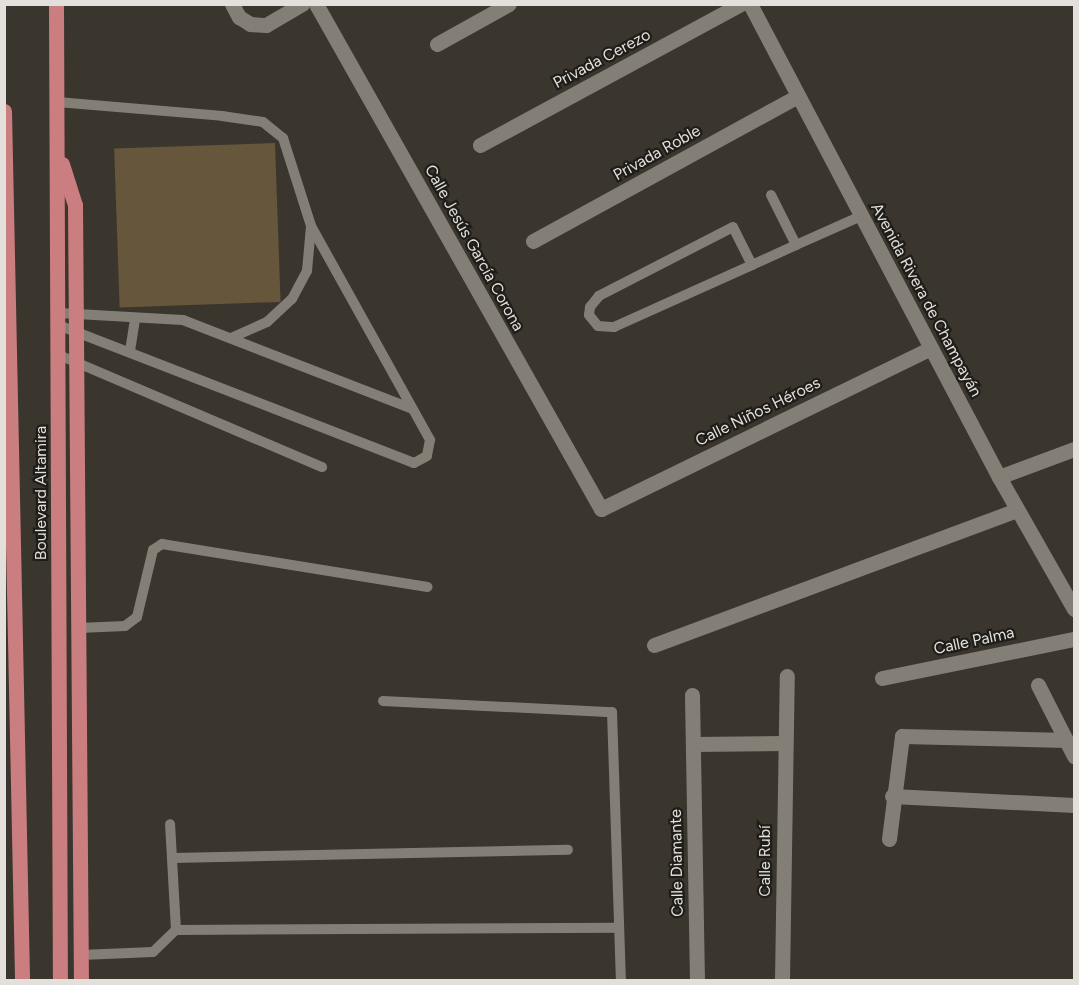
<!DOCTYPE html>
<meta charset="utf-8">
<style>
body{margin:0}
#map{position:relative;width:1079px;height:985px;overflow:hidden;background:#3a352d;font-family:Figtree,sans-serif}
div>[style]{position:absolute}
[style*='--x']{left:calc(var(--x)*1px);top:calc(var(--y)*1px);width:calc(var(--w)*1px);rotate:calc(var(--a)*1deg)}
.building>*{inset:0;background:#66563b;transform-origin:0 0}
.service>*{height:10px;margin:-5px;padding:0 5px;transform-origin:5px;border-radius:5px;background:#847f76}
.minor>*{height:15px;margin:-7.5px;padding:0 7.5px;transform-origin:7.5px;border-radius:7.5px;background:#847f76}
.tertiary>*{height:15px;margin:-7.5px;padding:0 7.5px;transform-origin:7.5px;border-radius:7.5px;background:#847f76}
.primary>*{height:15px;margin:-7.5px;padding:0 7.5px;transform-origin:7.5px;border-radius:7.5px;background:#ca7e80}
span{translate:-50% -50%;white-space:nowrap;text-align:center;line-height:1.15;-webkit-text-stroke:4.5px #1f1d19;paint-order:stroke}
.street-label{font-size:16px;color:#e3e0db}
.frame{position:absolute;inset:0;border:6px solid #e3e0db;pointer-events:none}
</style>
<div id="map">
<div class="building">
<div style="left:275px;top:143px;width:159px;height:161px;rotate:88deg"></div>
</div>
<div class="service">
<div style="--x:57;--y:102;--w:166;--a:4.8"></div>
<div style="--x:222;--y:116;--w:41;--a:8.3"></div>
<div style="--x:263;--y:122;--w:26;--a:39"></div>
<div style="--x:283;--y:138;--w:92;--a:72.3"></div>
<div style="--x:311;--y:226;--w:245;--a:60.9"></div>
<div style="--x:430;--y:440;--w:16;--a:101"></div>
<div style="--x:427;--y:456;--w:15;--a:152"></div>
<div style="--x:414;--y:463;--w:381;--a:-158.8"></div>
<div style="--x:771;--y:195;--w:56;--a:63.4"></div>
<div style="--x:752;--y:265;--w:42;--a:-116.6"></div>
<div style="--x:733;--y:227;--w:151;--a:152.8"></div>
<div style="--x:599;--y:296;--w:14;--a:129"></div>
<div style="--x:590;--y:307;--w:8;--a:97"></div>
<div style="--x:589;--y:315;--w:14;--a:51"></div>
<div style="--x:598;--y:326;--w:16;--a:4"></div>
<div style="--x:614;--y:327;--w:151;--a:-24.2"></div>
<div style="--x:752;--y:265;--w:48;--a:-24.4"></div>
<div style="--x:796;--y:245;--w:71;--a:-24"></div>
<div style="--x:59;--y:313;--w:124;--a:3.2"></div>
<div style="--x:183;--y:320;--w:246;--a:21.2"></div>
<div style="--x:231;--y:338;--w:39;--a:-24"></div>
<div style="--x:267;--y:322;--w:34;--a:-43"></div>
<div style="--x:292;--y:299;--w:32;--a:-62"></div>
<div style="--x:307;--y:271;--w:45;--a:-84.9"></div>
<div style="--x:130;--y:351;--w:32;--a:-81"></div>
<div style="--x:59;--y:355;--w:286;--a:23.1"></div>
<div style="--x:79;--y:628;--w:46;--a:-2.5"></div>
<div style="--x:125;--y:626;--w:15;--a:-37"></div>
<div style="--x:137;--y:617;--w:69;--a:-76.6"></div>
<div style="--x:153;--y:550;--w:11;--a:-34"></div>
<div style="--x:162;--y:544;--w:269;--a:9.2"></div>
<div style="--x:383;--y:701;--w:229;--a:2.8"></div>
<div style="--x:612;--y:712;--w:268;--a:88.1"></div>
<div style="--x:172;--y:858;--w:396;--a:-1.2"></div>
<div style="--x:176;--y:930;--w:443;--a:-0.3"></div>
<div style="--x:81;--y:955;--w:72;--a:-2.4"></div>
<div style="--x:153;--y:952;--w:32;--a:-44"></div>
<div style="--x:176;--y:930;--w:106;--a:-93.2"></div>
</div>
<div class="minor">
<div style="--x:232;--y:4;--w:15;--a:62"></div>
<div style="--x:239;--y:17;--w:13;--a:32"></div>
<div style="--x:250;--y:24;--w:16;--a:4"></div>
<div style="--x:266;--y:25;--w:42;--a:-30.3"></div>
<div style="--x:316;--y:4;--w:580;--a:60.56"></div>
<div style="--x:601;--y:509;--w:367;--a:-26"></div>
<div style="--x:437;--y:44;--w:82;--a:-29.1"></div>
<div style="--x:480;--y:145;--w:297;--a:-28.4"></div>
<div style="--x:533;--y:241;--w:302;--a:-28.7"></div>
<div style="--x:999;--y:477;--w:80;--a:-20.5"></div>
<div style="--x:654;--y:645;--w:387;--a:-20.4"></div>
<div style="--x:882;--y:678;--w:196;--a:-11.5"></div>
<div style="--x:1038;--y:685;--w:80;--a:63.1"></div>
<div style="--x:692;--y:695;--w:285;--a:89"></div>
<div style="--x:694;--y:744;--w:90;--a:-0.6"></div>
<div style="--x:892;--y:796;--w:182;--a:2.8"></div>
<div style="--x:889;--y:839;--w:104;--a:-82.8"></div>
<div style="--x:902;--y:736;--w:164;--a:1.4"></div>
<div style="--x:782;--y:980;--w:304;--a:-89.1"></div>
</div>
<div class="tertiary">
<div style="--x:750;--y:4;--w:535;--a:62.24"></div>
<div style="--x:999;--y:477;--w:152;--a:60.4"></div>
</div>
<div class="primary">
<div style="--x:56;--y:4;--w:976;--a:89.77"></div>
<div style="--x:4;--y:111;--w:869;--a:88.81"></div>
<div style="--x:62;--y:164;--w:43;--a:72.4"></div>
<div style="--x:75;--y:205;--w:775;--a:89.56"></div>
</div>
<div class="street-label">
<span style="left:602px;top:59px;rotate:-28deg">Privada Cerezo</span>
<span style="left:657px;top:153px;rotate:-29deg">Privada Roble</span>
<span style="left:474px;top:248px;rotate:61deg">Calle Jesús García Corona</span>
<span style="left:926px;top:300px;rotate:62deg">Avenida Rivera de Champayán</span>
<span style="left:758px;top:412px;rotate:-26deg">Calle Niños Héroes</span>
<span style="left:41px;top:493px;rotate:-90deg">Boulevard Altamira</span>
<span style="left:974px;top:641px;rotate:-12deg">Calle Palma</span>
<span style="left:765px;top:861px;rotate:-90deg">Calle Rubí</span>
<span style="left:677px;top:863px;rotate:-91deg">Calle Diamante</span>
</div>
<div class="frame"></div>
</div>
